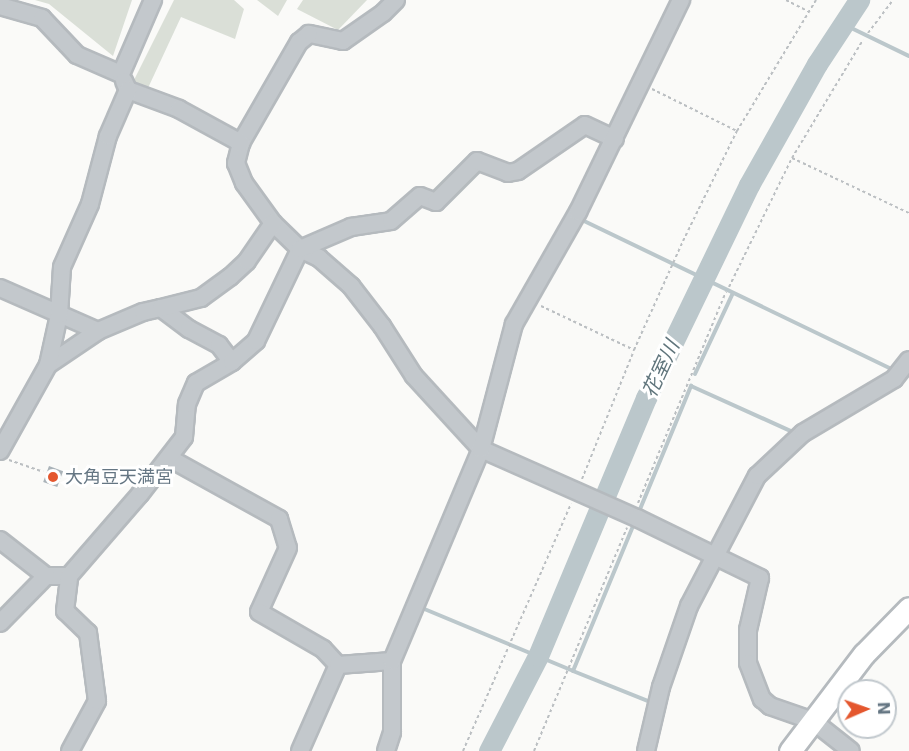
<!DOCTYPE html>
<meta charset="utf-8">
<style>
body{margin:0}
#map{position:relative;width:909px;height:751px;overflow:hidden;background:#fafaf8;font-family:"DejaVu Sans","Noto Sans JP",sans-serif}
div>[style]{position:absolute}
[style*='--x']{left:calc(var(--x)*1px);top:calc(var(--y)*1px);width:calc(var(--w)*1px);rotate:calc(var(--a)*1deg)}
.green>*{inset:0;background:#dadfd7}
.stream>*{height:4px;margin:-2px;padding:0 2px;transform-origin:2px;border-radius:2px;background:#bbc7cb}
.river>*{height:21px;margin:-10.5px;padding:0 10.5px;transform-origin:10.5px;border-radius:10.5px;background:#bbc7cb}
.building>*{inset:0;background:#aab3b9;transform-origin:0 0}
.path>*{height:2px;margin-top:-1px;transform-origin:0;background:repeating-linear-gradient(90deg,#bbbfc2 0 3px,transparent 0 6px)}
.roads{filter:drop-shadow(2px 0 #b5babe) drop-shadow(-2px 0 #b5babe) drop-shadow(0 2px #b5babe) drop-shadow(0 -2px #b5babe)}
.minor>*{height:16px;margin:-8px;padding:0 8px;transform-origin:8px;border-radius:8px;background:#c3c8cc}
.major>*{height:21px;margin:-10.5px;padding:0 10.5px;transform-origin:10.5px;border-radius:10.5px;background:#fff}
.dots>*{width:16px;height:16px;translate:-50% -50%;box-sizing:border-box;border:3px solid #fff;border-radius:50%}
span{translate:-50% -50%;white-space:nowrap;text-align:center;line-height:1.15;-webkit-text-stroke:6px #fff;paint-order:stroke}
.poi-label{font-size:18px;color:#657683}
.left{translate:0 -50%;text-align:left}
.water-label{font-size:20px;color:#60757c;font-style:italic}
.north{position:absolute;left:837px;top:679px;width:60px;height:60px;box-sizing:border-box;background:#fff;border:2px solid #c1c8cd;border-radius:50%;rotate:88deg;font-size:16px;font-weight:700;line-height:24px;text-align:center;color:#657683}
.north::after{content:'';display:block;margin:auto;width:21px;height:27px;background:#e4572e;clip-path:polygon(50% 0,100% 100%,50% 72%,0 100%)}
</style>
<div id="map">
<div class="green">
<div style="clip-path:polygon(35px 0,132px 0,113px 56px,49px 4px)"></div>
<div style="clip-path:polygon(174px 0,234px 0,244px 9px,235px 39px,181px 17px,148px 88px,133px 82px)"></div>
<div style="clip-path:polygon(257px 0,287px 0,278px 16px)"></div>
<div style="clip-path:polygon(303px 0,367px 0,338px 30px,297px 9px)"></div>
</div>
<div class="stream">
<div style="--x:843;--y:24;--w:73;--a:25.9"></div>
<div style="--x:582;--y:220;--w:344;--a:25.7"></div>
<div style="--x:695;--y:374;--w:89;--a:-64.9"></div>
<div style="--x:638;--y:514;--w:139;--a:-67.5"></div>
<div style="--x:691;--y:386;--w:112;--a:24.3"></div>
<div style="--x:422;--y:608;--w:164;--a:22.6"></div>
<div style="--x:573;--y:671;--w:162;--a:-67.5"></div>
<div style="--x:573;--y:671;--w:81;--a:21.8"></div>
</div>
<div class="river">
<div style="--x:489;--y:751;--w:107;--a:-62.7"></div>
<div style="--x:538;--y:656;--w:280;--a:-67.3"></div>
<div style="--x:646;--y:398;--w:237;--a:-64.2"></div>
<div style="--x:749;--y:185;--w:139;--a:-60.7"></div>
<div style="--x:817;--y:64;--w:77;--a:-56.7"></div>
</div>
<div class="building">
<div style="left:49px;top:466px;width:15px;height:17px;rotate:20deg"></div>
</div>
<div class="path">
<div style="--x:786;--y:0;--w:25;--a:27"></div>
<div style="--x:868;--y:33;--w:41;--a:-52.9"></div>
<div style="--x:652;--y:89;--w:95;--a:26.3"></div>
<div style="--x:792;--y:158;--w:129;--a:25.2"></div>
<div style="--x:729;--y:287;--w:144;--a:-64"></div>
<div style="--x:792;--y:158;--w:138;--a:-59"></div>
<div style="--x:541;--y:306;--w:103;--a:25.3"></div>
<div style="--x:9;--y:460;--w:36;--a:19"></div>
<div style="--x:582;--y:479;--w:139;--a:-68"></div>
<div style="--x:634;--y:350;--w:120;--a:-65.8"></div>
<div style="--x:683;--y:241;--w:123;--a:-63.9"></div>
<div style="--x:737;--y:131;--w:153;--a:-58.9"></div>
<div style="--x:638;--y:503;--w:229;--a:-67.4"></div>
<div style="--x:463;--y:751;--w:270;--a:-66.4"></div>
<div style="--x:534;--y:751;--w:242;--a:-67.4"></div>
</div>
<div class="roads">
<div class="minor">
<div style="--x:396;--y:0;--w:18;--a:135"></div>
<div style="--x:383;--y:13;--w:49;--a:145"></div>
<div style="--x:343;--y:41;--w:35;--a:-168"></div>
<div style="--x:309;--y:34;--w:13;--a:141"></div>
<div style="--x:299;--y:42;--w:116;--a:119.9"></div>
<div style="--x:241;--y:143;--w:21;--a:104"></div>
<div style="--x:236;--y:163;--w:22;--a:68"></div>
<div style="--x:244;--y:183;--w:49;--a:54.1"></div>
<div style="--x:273;--y:223;--w:37;--a:44"></div>
<div style="--x:300;--y:249;--w:21;--a:25"></div>
<div style="--x:319;--y:258;--w:43;--a:41.2"></div>
<div style="--x:351;--y:286;--w:51;--a:52.2"></div>
<div style="--x:382;--y:326;--w:59;--a:57.4"></div>
<div style="--x:414;--y:376;--w:99;--a:47.5"></div>
<div style="--x:481;--y:449;--w:171;--a:23.9"></div>
<div style="--x:637;--y:518;--w:137;--a:26"></div>
<div style="--x:760;--y:578;--w:53;--a:103"></div>
<div style="--x:748;--y:630;--w:33;--a:90"></div>
<div style="--x:748;--y:663;--w:39;--a:69"></div>
<div style="--x:762;--y:699;--w:11;--a:41"></div>
<div style="--x:770;--y:706;--w:46;--a:19.2"></div>
<div style="--x:813;--y:721;--w:48;--a:38.3"></div>
<div style="--x:0;--y:6;--w:44;--a:15.9"></div>
<div style="--x:42;--y:18;--w:51;--a:46.6"></div>
<div style="--x:77;--y:55;--w:48;--a:23.4"></div>
<div style="--x:121;--y:74;--w:81;--a:-66.6"></div>
<div style="--x:124;--y:81;--w:10;--a:66"></div>
<div style="--x:128;--y:90;--w:54;--a:20.4"></div>
<div style="--x:179;--y:109;--w:71;--a:28.7"></div>
<div style="--x:0;--y:288;--w:107;--a:23.7"></div>
<div style="--x:98;--y:331;--w:49;--a:-22.9"></div>
<div style="--x:143;--y:312;--w:18;--a:-13"></div>
<div style="--x:161;--y:308;--w:35;--a:37"></div>
<div style="--x:189;--y:329;--w:34;--a:28"></div>
<div style="--x:219;--y:345;--w:21;--a:53"></div>
<div style="--x:161;--y:308;--w:41;--a:-14"></div>
<div style="--x:201;--y:298;--w:36;--a:-36"></div>
<div style="--x:230;--y:277;--w:23;--a:-43"></div>
<div style="--x:247;--y:261;--w:46;--a:-55.6"></div>
<div style="--x:48;--y:365;--w:60;--a:-34.2"></div>
<div style="--x:0;--y:451;--w:98;--a:-60.8"></div>
<div style="--x:48;--y:365;--w:51;--a:-77.6"></div>
<div style="--x:59;--y:315;--w:48;--a:-86.4"></div>
<div style="--x:62;--y:267;--w:69;--a:-66"></div>
<div style="--x:90;--y:204;--w:70;--a:-75.2"></div>
<div style="--x:108;--y:136;--w:50;--a:-66.5"></div>
<div style="--x:169;--y:458;--w:126;--a:29"></div>
<div style="--x:279;--y:519;--w:30;--a:73"></div>
<div style="--x:288;--y:548;--w:70;--a:114.4"></div>
<div style="--x:259;--y:612;--w:74;--a:30"></div>
<div style="--x:323;--y:649;--w:22;--a:47"></div>
<div style="--x:0;--y:540;--w:58;--a:38"></div>
<div style="--x:46;--y:576;--w:23;--a:0"></div>
<div style="--x:0;--y:623;--w:66;--a:-45.6"></div>
<div style="--x:70;--y:751;--w:57;--a:-61.6"></div>
<div style="--x:97;--y:701;--w:69;--a:-97.5"></div>
<div style="--x:88;--y:633;--w:32;--a:-136"></div>
<div style="--x:65;--y:611;--w:35;--a:-83"></div>
<div style="--x:69;--y:576;--w:108;--a:-49.1"></div>
<div style="--x:140;--y:494;--w:72;--a:-52.3"></div>
<div style="--x:184;--y:437;--w:33;--a:-85"></div>
<div style="--x:187;--y:404;--w:23;--a:-67"></div>
<div style="--x:196;--y:383;--w:42;--a:-30.3"></div>
<div style="--x:232;--y:362;--w:32;--a:-41"></div>
<div style="--x:256;--y:341;--w:102;--a:-64.4"></div>
<div style="--x:300;--y:249;--w:56;--a:-23.3"></div>
<div style="--x:351;--y:227;--w:40;--a:-8.5"></div>
<div style="--x:391;--y:221;--w:38;--a:-41"></div>
<div style="--x:420;--y:196;--w:17;--a:21"></div>
<div style="--x:436;--y:202;--w:58;--a:-45"></div>
<div style="--x:477;--y:161;--w:33;--a:21"></div>
<div style="--x:508;--y:173;--w:10;--a:-11"></div>
<div style="--x:518;--y:171;--w:81;--a:-34.5"></div>
<div style="--x:585;--y:125;--w:33;--a:25"></div>
<div style="--x:300;--y:751;--w:94;--a:-66.2"></div>
<div style="--x:338;--y:665;--w:54;--a:-4.2"></div>
<div style="--x:386;--y:751;--w:20;--a:-72"></div>
<div style="--x:392;--y:732;--w:71;--a:-90"></div>
<div style="--x:392;--y:661;--w:230;--a:-67.2"></div>
<div style="--x:481;--y:449;--w:129;--a:-75.2"></div>
<div style="--x:514;--y:324;--w:129;--a:-60.3"></div>
<div style="--x:578;--y:212;--w:236;--a:-64.1"></div>
<div style="--x:646;--y:751;--w:66;--a:-76.8"></div>
<div style="--x:661;--y:687;--w:86;--a:-70.9"></div>
<div style="--x:689;--y:606;--w:147;--a:-62.4"></div>
<div style="--x:757;--y:476;--w:63;--a:-43.1"></div>
<div style="--x:803;--y:433;--w:106;--a:-30.7"></div>
<div style="--x:894;--y:379;--w:24;--a:-52"></div>
</div>
<div class="major">
<div style="--x:790;--y:751;--w:122;--a:-52.7"></div>
<div style="--x:864;--y:654;--w:64;--a:-45.6"></div>
</div>
</div>
<div class="dots">
<div style="left:53px;top:477px;background:#e4572e"></div>
</div>
<div class="poi-label">
<span class="left" style="left:65px;top:477px">大角豆天満宮</span>
</div>
<div class="water-label">
<span style="left:661px;top:369px;rotate:-65deg">花室川</span>
</div>
<div class="north">N</div>
</div>
